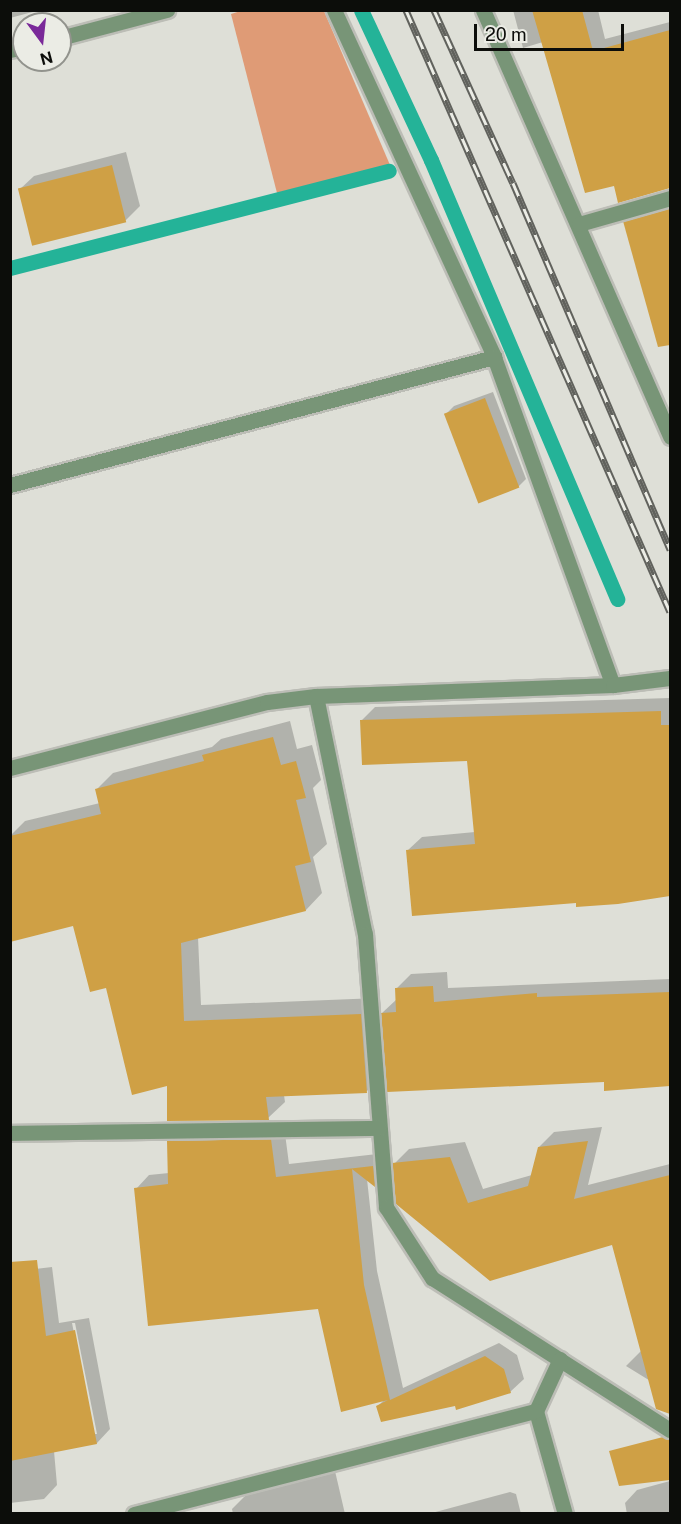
<!DOCTYPE html>
<style>
body{margin:0}
#map{position:relative;width:681px;height:1524px;overflow:hidden;background:#dedfd7;font-family:"Public Sans",sans-serif}
div>[style]{position:absolute}
[style*='--x']{left:calc(var(--x)*1px);top:calc(var(--y)*1px);width:calc(var(--w)*1px);rotate:calc(var(--a)*1deg)}
.green>*{inset:0;background:#df9b76}
.shadow>*{inset:0;background:#0003}
.stream>*{height:15px;margin:-7.5px;padding:0 7.5px;transform-origin:7.5px;border-radius:7.5px;background:#24b398}
.building>*{inset:0;background:#cfa045;transform-origin:0 0}
.roads{filter:drop-shadow(2px 0 #bcbdb6) drop-shadow(-2px 0 #bcbdb6) drop-shadow(0 2px #bcbdb6) drop-shadow(0 -2px #bcbdb6)}
.minor>*{height:15px;margin:-7.5px;padding:0 7.5px;transform-origin:7.5px;border-radius:7.5px;background:#789577}
.rail>*{height:7px;margin-top:-3.5px;transform-origin:0;background:repeating-linear-gradient(90deg,#ebece5 0 14px,#61625d 0 28px);box-sizing:border-box;border-block:2px solid #61625d}
span{translate:-50% -50%;white-space:nowrap;text-align:center;line-height:1.15;-webkit-text-stroke:5px #ebece5;paint-order:stroke}
.frame{position:absolute;inset:0;border:12px solid #0c0d0a;pointer-events:none}
.north{position:absolute;left:12px;top:12px;width:60px;height:60px;box-sizing:border-box;background:#ebece5;border:2px solid #92938d;border-radius:50%;rotate:165deg;font-size:16px;font-weight:700;line-height:24px;text-align:center;color:#0c0d0a}
.north::after{content:'';display:block;margin:auto;width:21px;height:27px;background:#7a2999;clip-path:polygon(50% 0,100% 100%,50% 72%,0 100%)}
.scale{position:absolute;left:474px;top:24px;width:150px;height:27px;box-sizing:border-box;border:3px solid #0c0d0a;border-top:0;padding-left:8px;font-size:18px;line-height:21px;white-space:nowrap;color:#0c0d0a;-webkit-text-stroke:4px #ebece5;paint-order:stroke}
</style>
<div id="map">
<div class="green">
<div style="clip-path:polygon(244px 10px,324px 11px,390px 165px,277px 193px,231px 14px)"></div>
</div>
<div class="shadow">
<div style="clip-path:polygon(10px 10px,40px 10px,10px 18px)"></div>
<div style="clip-path:polygon(513px 10px,598px 10px,605px 39px,670px 22px,670px 188px,615px 184px,543px 42px,523px 48px)"></div>
<div style="clip-path:polygon(126px 152px,140px 206px,126px 220px,33px 243px,19px 190px,34px 176px)"></div>
<div style="clip-path:polygon(670px 200px,670px 296px,648px 303px,625px 222px,638px 209px)"></div>
<div style="clip-path:polygon(493px 392px,526px 479px,518px 487px,446px 414px,454px 406px)"></div>
<div style="clip-path:polygon(670px 698px,670px 895px,618px 903px,577px 901px,408px 850px,422px 837px,475px 832px,469px 759px,361px 721px,375px 707px)"></div>
<div style="clip-path:polygon(290px 721px,297px 749px,312px 745px,321px 780px,313px 788px,327px 844px,313px 857px,322px 893px,306px 910px,198px 937px,201px 1005px,378px 998px,383px 1074px,367px 1091px,284px 1095px,285px 1102px,268px 1118px,107px 986px,74px 924px,10px 836px,25px 821px,100px 803px,97px 789px,113px 773px,212px 747px,221px 739px)"></div>
<div style="clip-path:polygon(447px 972px,448px 988px,670px 979px,670px 1085px,606px 1089px,605px 1081px,382px 1013px,397px 999px,396px 989px,411px 974px)"></div>
<div style="clip-path:polygon(284px 1126px,289px 1164px,386px 1153px,388px 1173px,375px 1185px,367px 1179px,377px 1271px,403px 1388px,499px 1343px,517px 1355px,524px 1379px,510px 1392px,456px 1405px,377px 1407px,384px 1400px,319px 1307px,136px 1189px,149px 1175px,169px 1173px,169px 1141px,182px 1128px)"></div>
<div style="clip-path:polygon(602px 1127px,588px 1185px,670px 1164px,670px 1389px,665px 1390px,626px 1366px,642px 1350px,613px 1243px,491px 1279px,394px 1164px,409px 1149px,465px 1142px,483px 1189px,532px 1175px,539px 1147px,554px 1132px)"></div>
<div style="clip-path:polygon(evenodd,52px 1267px,59px 1323px,89px 1318px,110px 1429px,97px 1443px,54px 1451px,57px 1485px,44px 1499px,10px 1503px,10px 1272px,52px 1267px,72px 1323px,75px 1323px,97px 1434px,94px 1434px,72px 1323px)"></div>
<div style="clip-path:polygon(335px 1471px,345px 1514px,233px 1514px,232px 1509px,246px 1495px)"></div>
<div style="clip-path:polygon(670px 1481px,670px 1514px,627px 1514px,625px 1503px,637px 1490px)"></div>
<div style="clip-path:polygon(510px 1492px,516px 1494px,521px 1514px,428px 1514px)"></div>
</div>
<div class="stream">
<div style="--x:361;--y:10;--w:166;--a:65"></div>
<div style="--x:431;--y:160;--w:477;--a:67"></div>
<div style="--x:10;--y:268;--w:391;--a:-14.4"></div>
</div>
<div class="building">
<div style="clip-path:polygon(532px 10px,582px 10px,593px 51px,670px 30px,670px 188px,618px 203px,614px 186px,585px 193px)"></div>
<div style="left:112px;top:165px;width:59px;height:97px;rotate:76deg"></div>
<div style="clip-path:polygon(670px 208px,670px 345px,658px 347px,623px 221px)"></div>
<div style="left:485px;top:398px;width:96px;height:44px;rotate:69deg"></div>
<div style="clip-path:polygon(661px 711px,661px 725px,670px 725px,670px 896px,618px 904px,576px 907px,576px 903px,412px 916px,406px 850px,475px 844px,467px 761px,362px 765px,360px 720px)"></div>
<div style="clip-path:polygon(273px 737px,281px 765px,296px 761px,306px 798px,296px 800px,311px 862px,295px 866px,306px 911px,181px 943px,184px 1021px,361px 1014px,367px 1093px,266px 1097px,269px 1120px,167px 1121px,167px 1086px,132px 1095px,106px 988px,90px 992px,73px 926px,10px 942px,10px 836px,101px 814px,95px 789px,204px 761px,202px 755px)"></div>
<div style="clip-path:polygon(433px 986px,434px 1002px,537px 993px,537px 997px,670px 992px,670px 1086px,604px 1091px,604px 1082px,387px 1092px,381px 1013px,396px 1012px,395px 988px)"></div>
<div style="clip-path:polygon(271px 1139px,276px 1177px,373px 1166px,375px 1187px,352px 1169px,364px 1285px,390px 1400px,485px 1356px,504px 1369px,511px 1393px,456px 1410px,455px 1406px,381px 1422px,376px 1406px,388px 1400px,341px 1412px,318px 1309px,148px 1326px,134px 1188px,168px 1184px,167px 1141px)"></div>
<div style="clip-path:polygon(588px 1141px,574px 1199px,670px 1175px,670px 1414px,656px 1409px,612px 1245px,490px 1281px,396px 1204px,392px 1163px,450px 1157px,468px 1203px,528px 1186px,538px 1147px)"></div>
<div style="clip-path:polygon(37px 1260px,46px 1336px,75px 1330px,97px 1444px,10px 1461px,10px 1262px)"></div>
<div style="clip-path:polygon(663px 1437px,670px 1440px,670px 1480px,619px 1486px,609px 1451px)"></div>
</div>
<div class="roads">
<div class="minor">
<div style="--x:334;--y:10;--w:382;--a:65.2"></div>
<div style="--x:494;--y:357;--w:349;--a:70.1"></div>
<div style="--x:483;--y:10;--w:466;--a:66.3"></div>
<div style="--x:60;--y:38;--w:111;--a:-14.7"></div>
<div style="--x:10;--y:50;--w:14;--a:-12"></div>
<div style="--x:579;--y:224;--w:95;--a:-15.9"></div>
<div style="--x:10;--y:485;--w:501;--a:-14.81"></div>
<div style="--x:316;--y:696;--w:243;--a:78.4"></div>
<div style="--x:365;--y:934;--w:274;--a:85.6"></div>
<div style="--x:386;--y:1207;--w:85;--a:57.1"></div>
<div style="--x:432;--y:1278;--w:282;--a:32.6"></div>
<div style="--x:10;--y:768;--w:265;--a:-14.4"></div>
<div style="--x:267;--y:702;--w:49;--a:-7"></div>
<div style="--x:316;--y:696;--w:297;--a:-2.1"></div>
<div style="--x:613;--y:685;--w:57;--a:-7"></div>
<div style="--x:10;--y:1133;--w:369;--a:-0.8"></div>
<div style="--x:560;--y:1359;--w:57;--a:114.8"></div>
<div style="--x:536;--y:1411;--w:107;--a:74.3"></div>
<div style="--x:134;--y:1514;--w:415;--a:-14.4"></div>
</div>
</div>
<div class="rail">
<div style="--x:406;--y:10;--w:657;--a:66.32"></div>
<div style="--x:434;--y:10;--w:190;--a:65.5"></div>
<div style="--x:513;--y:183;--w:399;--a:66.8"></div>
</div>
<div class="frame"></div>
<div class="north">N</div>
<div class="scale">20 m</div>
</div>
